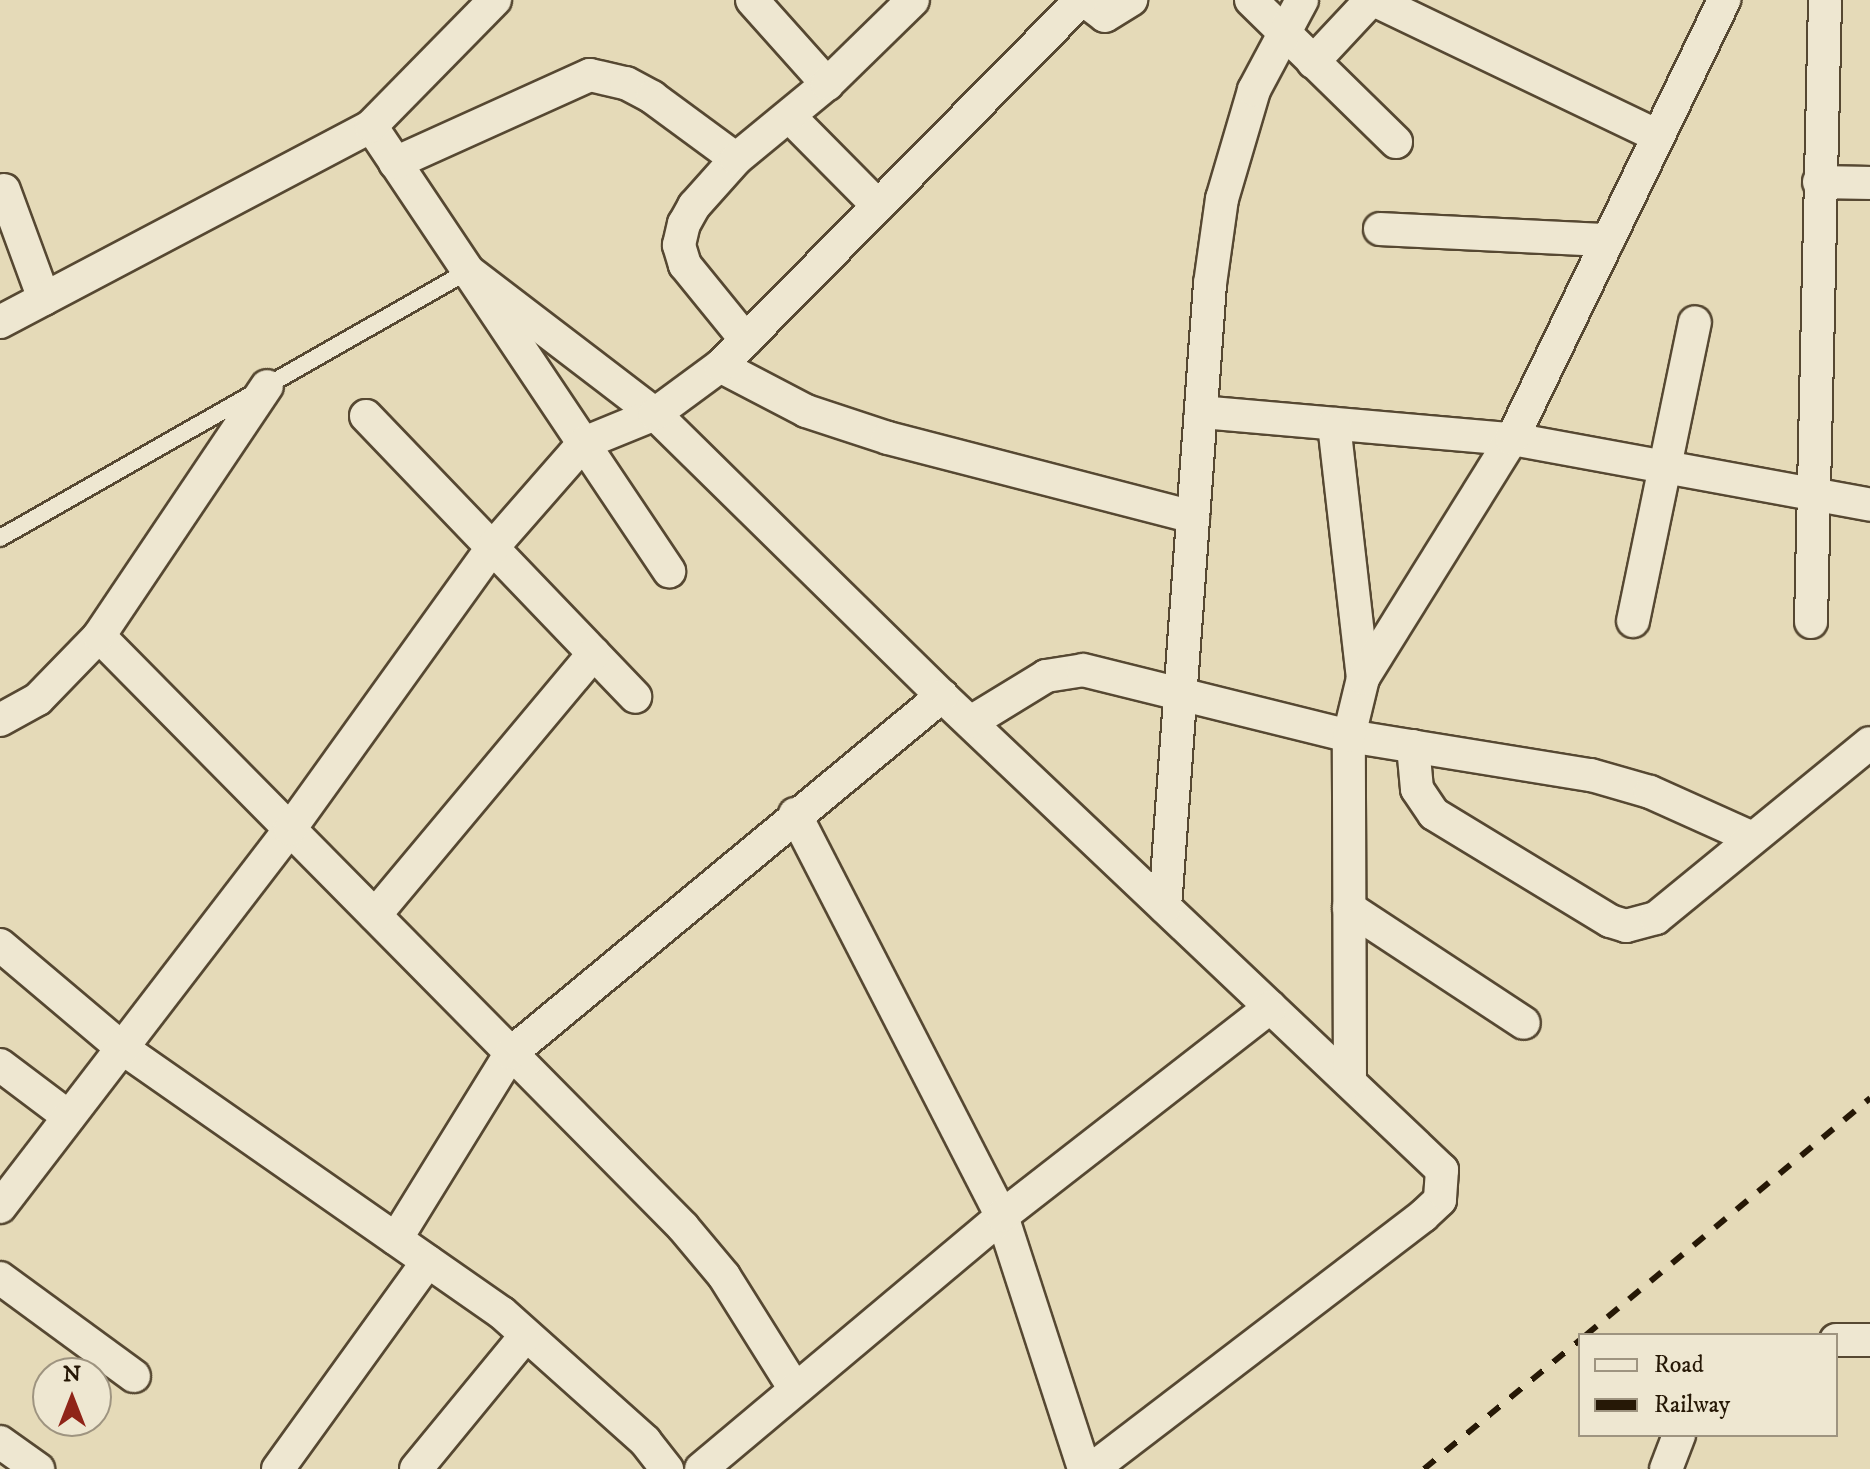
<!DOCTYPE html>
<style>
body{margin:0}
#map{position:relative;width:1870px;height:1469px;overflow:hidden;background:#e5dab8;font-family:"IM FELL DW Pica",serif}
div>[style]{position:absolute}
[style*='--x']{left:calc(var(--x)*1px);top:calc(var(--y)*1px);width:calc(var(--w)*1px);rotate:calc(var(--a)*1deg)}
.roads{filter:drop-shadow(2px 0 #564832) drop-shadow(-2px 0 #564832) drop-shadow(0 2px #564832) drop-shadow(0 -2px #564832)}
.service>*{height:16px;margin:-8px;padding:0 8px;transform-origin:8px;border-radius:8px;background:#eee7d1}
.minor>*{height:32px;margin:-16px;padding:0 16px;transform-origin:16px;border-radius:16px;background:#eee7d1}
.rail>*{height:6px;margin-top:-3px;transform-origin:0;background:repeating-linear-gradient(90deg,#261806 0 14px,transparent 0 28px)}
span{translate:-50% -50%;white-space:nowrap;text-align:center;line-height:1.15;-webkit-text-stroke:6px #eee7d1;paint-order:stroke}
.legend{position:absolute;left:1578px;top:1333px;width:260px;height:104px;box-sizing:border-box;background:#eee7d1;border:2px solid #9e9480;margin:0;padding:10px 14px;list-style:none;font-size:24px;color:#261806}
.legend li{display:flex;align-items:center;gap:16px;height:40px}
.legend b{width:40px;border:2px solid #9e9480}
.north{position:absolute;left:32px;top:1357px;width:80px;height:80px;box-sizing:border-box;background:#eee7d1;border:2px solid #9e9480;border-radius:50%;rotate:0deg;font-size:22px;font-weight:700;line-height:32px;text-align:center;color:#261806}
.north::after{content:'';display:block;margin:auto;width:28px;height:36px;background:#8f2418;clip-path:polygon(50% 0,100% 100%,50% 72%,0 100%)}
</style>
<div id="map">
<div class="roads">
<div class="service">
<div style="--x:0;--y:538;--w:539;--a:-29.71"></div>
</div>
<div class="minor">
<div style="--x:752;--y:0;--w:113;--a:48.2"></div>
<div style="--x:1084;--y:0;--w:26;--a:37"></div>
<div style="--x:1105;--y:16;--w:31;--a:-32"></div>
<div style="--x:1251;--y:0;--w:203;--a:44.4"></div>
<div style="--x:1374;--y:0;--w:315;--a:25.6"></div>
<div style="--x:1313;--y:62;--w:85;--a:-46.9"></div>
<div style="--x:790;--y:117;--w:125;--a:45.3"></div>
<div style="--x:371;--y:126;--w:536;--a:56.19"></div>
<div style="--x:395;--y:163;--w:214;--a:-24.3"></div>
<div style="--x:590;--y:75;--w:37;--a:13"></div>
<div style="--x:626;--y:83;--w:30;--a:28"></div>
<div style="--x:652;--y:97;--w:104;--a:36.4"></div>
<div style="--x:1819;--y:182;--w:51;--a:1.1"></div>
<div style="--x:4;--y:190;--w:116;--a:69.8"></div>
<div style="--x:1380;--y:229;--w:228;--a:2.8"></div>
<div style="--x:468;--y:271;--w:235;--a:37.4"></div>
<div style="--x:655;--y:414;--w:402;--a:44.5"></div>
<div style="--x:942;--y:696;--w:689;--a:43.47"></div>
<div style="--x:1442;--y:1170;--w:30;--a:94"></div>
<div style="--x:1440;--y:1200;--w:23;--a:137"></div>
<div style="--x:1423;--y:1216;--w:417;--a:142.6"></div>
<div style="--x:0;--y:322;--w:420;--a:-27.8"></div>
<div style="--x:371;--y:126;--w:177;--a:-45.5"></div>
<div style="--x:746;--y:340;--w:97;--a:-129.1"></div>
<div style="--x:685;--y:265;--w:21;--a:-107"></div>
<div style="--x:679;--y:245;--w:22;--a:-77"></div>
<div style="--x:684;--y:224;--w:21;--a:-61"></div>
<div style="--x:694;--y:206;--w:63;--a:-48.2"></div>
<div style="--x:736;--y:159;--w:118;--a:-39.5"></div>
<div style="--x:827;--y:84;--w:120;--a:-44.3"></div>
<div style="--x:720;--y:366;--w:97;--a:27.6"></div>
<div style="--x:806;--y:411;--w:86;--a:18.2"></div>
<div style="--x:888;--y:438;--w:315;--a:14.5"></div>
<div style="--x:1201;--y:412;--w:312;--a:5"></div>
<div style="--x:1512;--y:439;--w:364;--a:10.4"></div>
<div style="--x:366;--y:416;--w:389;--a:46.2"></div>
<div style="--x:1334;--y:424;--w:256;--a:83.5"></div>
<div style="--x:1633;--y:621;--w:305;--a:-78.3"></div>
<div style="--x:1811;--y:622;--w:622;--a:-88.71"></div>
<div style="--x:99;--y:636;--w:831;--a:45.34"></div>
<div style="--x:683;--y:1227;--w:64;--a:50.1"></div>
<div style="--x:724;--y:1276;--w:133;--a:57.9"></div>
<div style="--x:0;--y:720;--w:43;--a:-28.9"></div>
<div style="--x:38;--y:699;--w:88;--a:-45.9"></div>
<div style="--x:99;--y:636;--w:301;--a:-56.1"></div>
<div style="--x:971;--y:722;--w:88;--a:-31.5"></div>
<div style="--x:1046;--y:676;--w:37;--a:-9"></div>
<div style="--x:1083;--y:670;--w:274;--a:13.9"></div>
<div style="--x:1349;--y:736;--w:245;--a:9.2"></div>
<div style="--x:1591;--y:775;--w:61;--a:16.1"></div>
<div style="--x:1650;--y:792;--w:110;--a:24.2"></div>
<div style="--x:1413;--y:746;--w:43;--a:84.7"></div>
<div style="--x:1417;--y:789;--w:30;--a:56"></div>
<div style="--x:1434;--y:814;--w:206;--a:31.3"></div>
<div style="--x:1610;--y:921;--w:17;--a:17"></div>
<div style="--x:1626;--y:926;--w:31;--a:-15"></div>
<div style="--x:1656;--y:918;--w:276;--a:-39.3"></div>
<div style="--x:795;--y:814;--w:452;--a:62.8"></div>
<div style="--x:1002;--y:1216;--w:266;--a:72"></div>
<div style="--x:1165;--y:907;--w:625;--a:-85.87"></div>
<div style="--x:1210;--y:284;--w:86;--a:-82"></div>
<div style="--x:1222;--y:199;--w:114;--a:-73.6"></div>
<div style="--x:1254;--y:90;--w:102;--a:-61.9"></div>
<div style="--x:1349;--y:908;--w:209;--a:33.3"></div>
<div style="--x:375;--y:915;--w:341;--a:-50.1"></div>
<div style="--x:0;--y:945;--w:160;--a:40.2"></div>
<div style="--x:122;--y:1048;--w:463;--a:34.9"></div>
<div style="--x:502;--y:1313;--w:192;--a:41.8"></div>
<div style="--x:645;--y:1441;--w:36;--a:52"></div>
<div style="--x:0;--y:1065;--w:86;--a:37"></div>
<div style="--x:1350;--y:1082;--w:346;--a:-90.2"></div>
<div style="--x:1349;--y:736;--w:60;--a:-76.4"></div>
<div style="--x:1363;--y:678;--w:282;--a:-58.1"></div>
<div style="--x:1512;--y:439;--w:488;--a:-64.2"></div>
<div style="--x:0;--y:1207;--w:476;--a:-52.5"></div>
<div style="--x:290;--y:829;--w:346;--a:-54.3"></div>
<div style="--x:492;--y:548;--w:140;--a:-48.8"></div>
<div style="--x:584;--y:443;--w:77;--a:-22.2"></div>
<div style="--x:655;--y:414;--w:81;--a:-36.4"></div>
<div style="--x:720;--y:366;--w:514;--a:-45.39"></div>
<div style="--x:396;--y:1239;--w:219;--a:-58.3"></div>
<div style="--x:511;--y:1053;--w:560;--a:-39.64"></div>
<div style="--x:0;--y:1278;--w:166;--a:36.2"></div>
<div style="--x:1836;--y:1340;--w:34;--a:0"></div>
<div style="--x:0;--y:1442;--w:47;--a:35.4"></div>
<div style="--x:278;--y:1469;--w:256;--a:-54.2"></div>
<div style="--x:416;--y:1469;--w:173;--a:-50.6"></div>
<div style="--x:701;--y:1469;--w:393;--a:-40"></div>
<div style="--x:1002;--y:1216;--w:340;--a:-37.9"></div>
<div style="--x:1666;--y:1469;--w:36;--a:-69"></div>
</div>
</div>
<div class="rail">
<div style="--x:1586;--y:1335;--w:370;--a:-39.8"></div>
<div style="--x:1424;--y:1469;--w:202;--a:-39.6"></div>
</div>
<ul class="legend">
<li><b style="height:10px;background:#eee7d1"></b>Road</li>
<li><b style="height:10px;background:#261806"></b>Railway</li>
</ul>
<div class="north">N</div>
</div>
